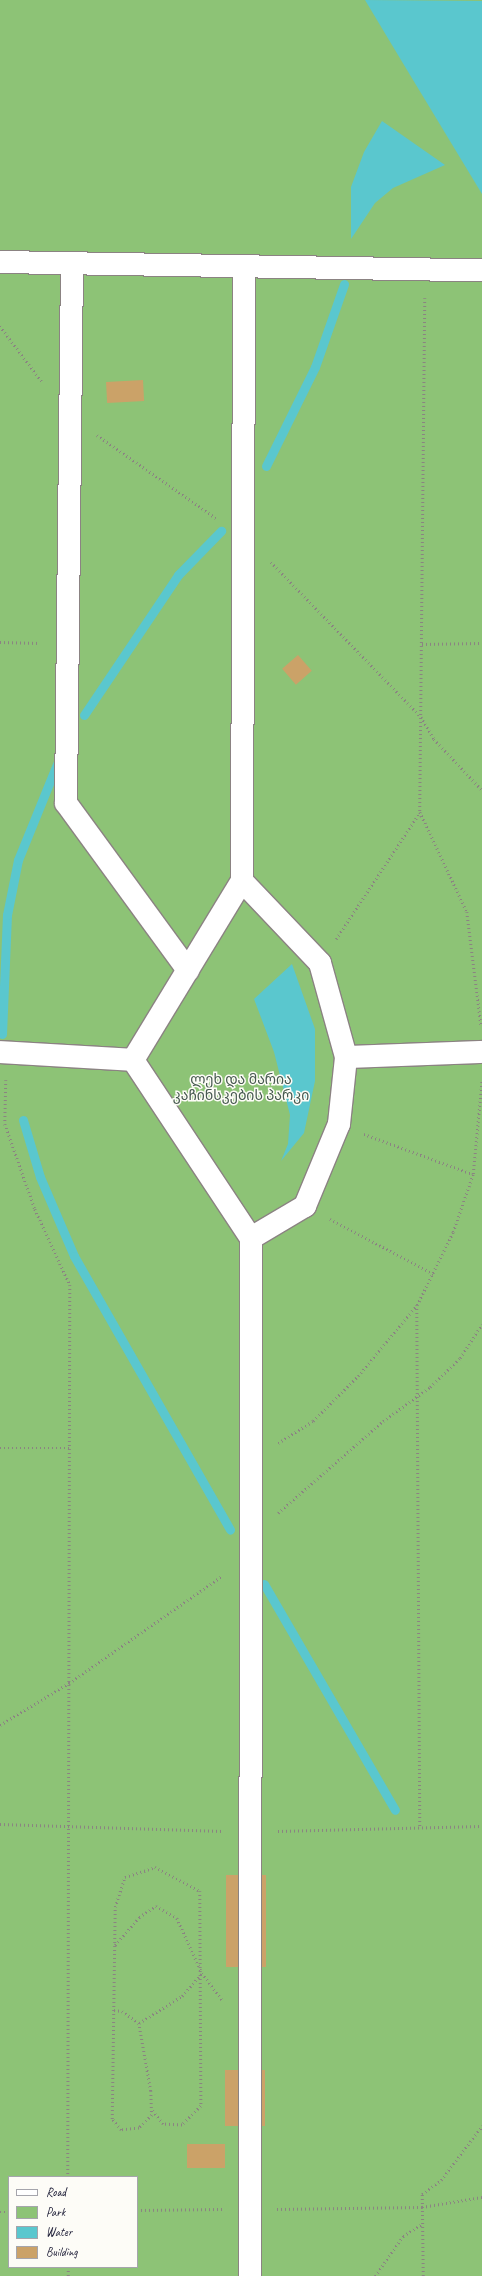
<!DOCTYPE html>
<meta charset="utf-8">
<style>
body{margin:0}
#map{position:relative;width:482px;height:2276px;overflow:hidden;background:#f4e4ca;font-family:Caveat,"Noto Sans Georgian",sans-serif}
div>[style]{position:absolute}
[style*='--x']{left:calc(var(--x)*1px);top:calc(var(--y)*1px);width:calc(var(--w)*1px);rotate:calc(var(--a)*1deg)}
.green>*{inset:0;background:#8dc376}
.water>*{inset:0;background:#5ac7ce}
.stream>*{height:9px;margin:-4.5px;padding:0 4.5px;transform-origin:4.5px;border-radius:4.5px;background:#5ac7ce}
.building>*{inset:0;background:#cba268;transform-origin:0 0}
.path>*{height:2.5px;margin-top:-1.25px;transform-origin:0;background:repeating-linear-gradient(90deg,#8b8382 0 1px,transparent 0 4px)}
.roads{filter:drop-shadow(1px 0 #8b8382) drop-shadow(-1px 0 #8b8382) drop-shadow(0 1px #8b8382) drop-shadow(0 -1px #8b8382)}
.minor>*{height:22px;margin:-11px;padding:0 11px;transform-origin:11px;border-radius:11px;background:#fff}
span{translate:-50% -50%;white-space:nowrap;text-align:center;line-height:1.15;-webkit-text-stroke:3px #fdfcf7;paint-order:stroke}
.park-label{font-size:14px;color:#475a50}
.legend{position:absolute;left:8px;top:2176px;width:130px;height:92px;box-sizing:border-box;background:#fdfcf7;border:1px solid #a5a5ac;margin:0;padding:5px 7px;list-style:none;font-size:12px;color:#22223b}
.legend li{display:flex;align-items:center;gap:8px;height:20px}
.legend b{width:20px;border:1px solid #a5a5ac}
</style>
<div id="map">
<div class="green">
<div style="clip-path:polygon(evenodd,0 0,482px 0,482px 2276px,0 2276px,0 0,9px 2177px,137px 2177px,137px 2267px,9px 2267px,9px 2177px)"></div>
</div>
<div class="water">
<div style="clip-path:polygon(365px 0,482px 1px,482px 194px,401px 60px)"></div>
<div style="clip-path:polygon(382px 121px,445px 165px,393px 188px,375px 203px,351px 239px,351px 187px,364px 152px)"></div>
<div style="clip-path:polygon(292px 964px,315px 1029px,315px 1081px,304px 1133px,281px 1161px,288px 1144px,290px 1115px,274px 1052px,254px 999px)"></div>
</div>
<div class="stream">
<div style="--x:266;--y:466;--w:110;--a:-63.7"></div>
<div style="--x:315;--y:367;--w:88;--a:-70.7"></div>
<div style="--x:84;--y:715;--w:169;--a:-56.1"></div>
<div style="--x:178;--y:575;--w:62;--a:-45.7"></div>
<div style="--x:2;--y:1034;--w:119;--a:-87.6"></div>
<div style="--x:7;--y:915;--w:56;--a:-78.7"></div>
<div style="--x:18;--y:860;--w:104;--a:-67.9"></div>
<div style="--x:23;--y:1120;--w:59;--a:73.4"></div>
<div style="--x:40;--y:1177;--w:86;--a:66.7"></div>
<div style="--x:74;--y:1256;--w:315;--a:60.3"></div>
<div style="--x:264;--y:1584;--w:261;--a:59.9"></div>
</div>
<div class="building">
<div style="left:143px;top:380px;width:21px;height:37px;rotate:87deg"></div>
<div style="left:298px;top:655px;width:21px;height:21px;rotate:49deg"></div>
<div style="left:226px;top:1875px;width:40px;height:92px"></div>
<div style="left:225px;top:2070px;width:40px;height:56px"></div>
<div style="left:187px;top:2144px;width:38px;height:24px"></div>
</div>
<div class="path">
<div style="--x:425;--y:298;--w:514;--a:90.56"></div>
<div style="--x:420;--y:812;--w:110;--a:64.8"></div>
<div style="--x:467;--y:912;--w:114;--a:82.9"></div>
<div style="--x:0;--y:326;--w:71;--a:53"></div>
<div style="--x:97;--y:435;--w:145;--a:34.9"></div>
<div style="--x:271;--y:562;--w:216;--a:45.9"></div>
<div style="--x:421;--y:717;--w:26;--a:59"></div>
<div style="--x:434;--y:739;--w:70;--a:46.7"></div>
<div style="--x:0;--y:642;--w:40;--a:1.4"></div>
<div style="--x:422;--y:644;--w:60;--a:-1"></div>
<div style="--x:336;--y:939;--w:152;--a:-56.5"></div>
<div style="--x:6;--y:1080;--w:44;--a:91.3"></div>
<div style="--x:5;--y:1124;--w:90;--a:70.6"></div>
<div style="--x:35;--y:1209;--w:84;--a:65.3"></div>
<div style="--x:70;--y:1285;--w:892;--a:90.13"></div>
<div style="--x:364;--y:1134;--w:116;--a:20.2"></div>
<div style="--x:330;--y:1219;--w:118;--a:27.9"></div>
<div style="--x:417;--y:1305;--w:523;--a:89.67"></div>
<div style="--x:278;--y:1443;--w:41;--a:-32.2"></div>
<div style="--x:313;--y:1421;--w:64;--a:-45"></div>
<div style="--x:358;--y:1376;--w:92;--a:-50.3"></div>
<div style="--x:417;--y:1305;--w:81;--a:-63.7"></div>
<div style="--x:453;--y:1232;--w:61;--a:-71"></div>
<div style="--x:473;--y:1174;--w:95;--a:-84.6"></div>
<div style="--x:0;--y:1448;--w:70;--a:0"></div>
<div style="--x:278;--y:1513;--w:140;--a:-41.2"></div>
<div style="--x:383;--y:1421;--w:58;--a:-35.9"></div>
<div style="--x:430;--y:1387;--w:42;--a:-44"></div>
<div style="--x:460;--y:1358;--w:40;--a:-57.1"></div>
<div style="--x:0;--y:1725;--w:81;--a:-31.3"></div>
<div style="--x:69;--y:1683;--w:187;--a:-35"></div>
<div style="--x:0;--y:1824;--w:223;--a:1.8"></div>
<div style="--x:278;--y:1831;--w:204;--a:-1.4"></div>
<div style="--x:115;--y:1945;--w:37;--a:-49"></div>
<div style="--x:139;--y:1917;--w:20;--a:-33"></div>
<div style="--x:156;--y:1906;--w:24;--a:30"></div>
<div style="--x:177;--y:1918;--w:60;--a:65.6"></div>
<div style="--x:202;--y:1973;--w:34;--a:53"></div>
<div style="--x:114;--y:2010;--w:8;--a:7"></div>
<div style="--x:122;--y:2011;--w:21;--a:35"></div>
<div style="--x:139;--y:2023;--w:69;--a:80"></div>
<div style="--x:151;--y:2091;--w:24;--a:88"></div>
<div style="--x:152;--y:2115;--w:18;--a:135"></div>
<div style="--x:139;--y:2128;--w:18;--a:174"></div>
<div style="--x:121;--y:2130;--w:14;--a:-129"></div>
<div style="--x:112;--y:2119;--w:212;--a:-89.2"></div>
<div style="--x:115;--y:1907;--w:32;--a:-72"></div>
<div style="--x:125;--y:1877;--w:32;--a:-18"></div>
<div style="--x:155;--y:1867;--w:51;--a:28.1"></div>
<div style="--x:200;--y:1891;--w:215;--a:89.7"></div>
<div style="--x:201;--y:2106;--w:27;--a:135"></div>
<div style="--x:182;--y:2125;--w:19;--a:-177"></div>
<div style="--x:163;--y:2124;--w:19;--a:-129"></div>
<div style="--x:139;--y:2023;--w:51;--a:-32.1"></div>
<div style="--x:182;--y:1996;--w:30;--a:-49"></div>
<div style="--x:277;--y:2209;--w:145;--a:-0.8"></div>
<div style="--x:422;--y:2207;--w:61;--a:-9.5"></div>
<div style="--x:137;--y:2210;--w:85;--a:-0.7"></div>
<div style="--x:0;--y:2212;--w:9;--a:0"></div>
<div style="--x:68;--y:2276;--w:9;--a:-90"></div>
<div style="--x:375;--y:2276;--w:49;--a:-55"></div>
<div style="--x:403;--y:2236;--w:22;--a:-32"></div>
<div style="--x:423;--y:2276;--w:82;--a:-90.7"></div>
<div style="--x:422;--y:2194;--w:24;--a:-36"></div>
<div style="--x:441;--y:2180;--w:68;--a:-52.8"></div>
</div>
<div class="roads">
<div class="minor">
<div style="--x:0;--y:262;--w:482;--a:1"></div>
<div style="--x:72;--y:263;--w:540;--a:90.64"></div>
<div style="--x:66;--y:803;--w:207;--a:53.9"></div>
<div style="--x:242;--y:881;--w:113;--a:46.4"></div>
<div style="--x:320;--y:963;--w:98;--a:74.5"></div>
<div style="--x:0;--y:1052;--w:133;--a:3.4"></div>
<div style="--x:133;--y:1060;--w:214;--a:56.5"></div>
<div style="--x:133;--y:1060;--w:210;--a:-58.7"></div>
<div style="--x:242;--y:881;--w:615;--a:-89.81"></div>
<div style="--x:250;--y:2276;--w:1038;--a:-89.94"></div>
<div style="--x:251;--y:1238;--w:63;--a:-30.7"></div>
<div style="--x:305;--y:1206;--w:89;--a:-67.5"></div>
<div style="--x:339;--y:1124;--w:67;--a:-84"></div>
<div style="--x:346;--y:1057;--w:136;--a:-2.1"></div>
</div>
</div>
<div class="park-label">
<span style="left:241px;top:1088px">ლეხ და მარია<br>კაჩინსკების პარკი</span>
</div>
<ul class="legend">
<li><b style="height:5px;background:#fff"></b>Road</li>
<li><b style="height:11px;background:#8dc376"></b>Park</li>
<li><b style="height:11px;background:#5ac7ce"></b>Water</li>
<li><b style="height:11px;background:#cba268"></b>Building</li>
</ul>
</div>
